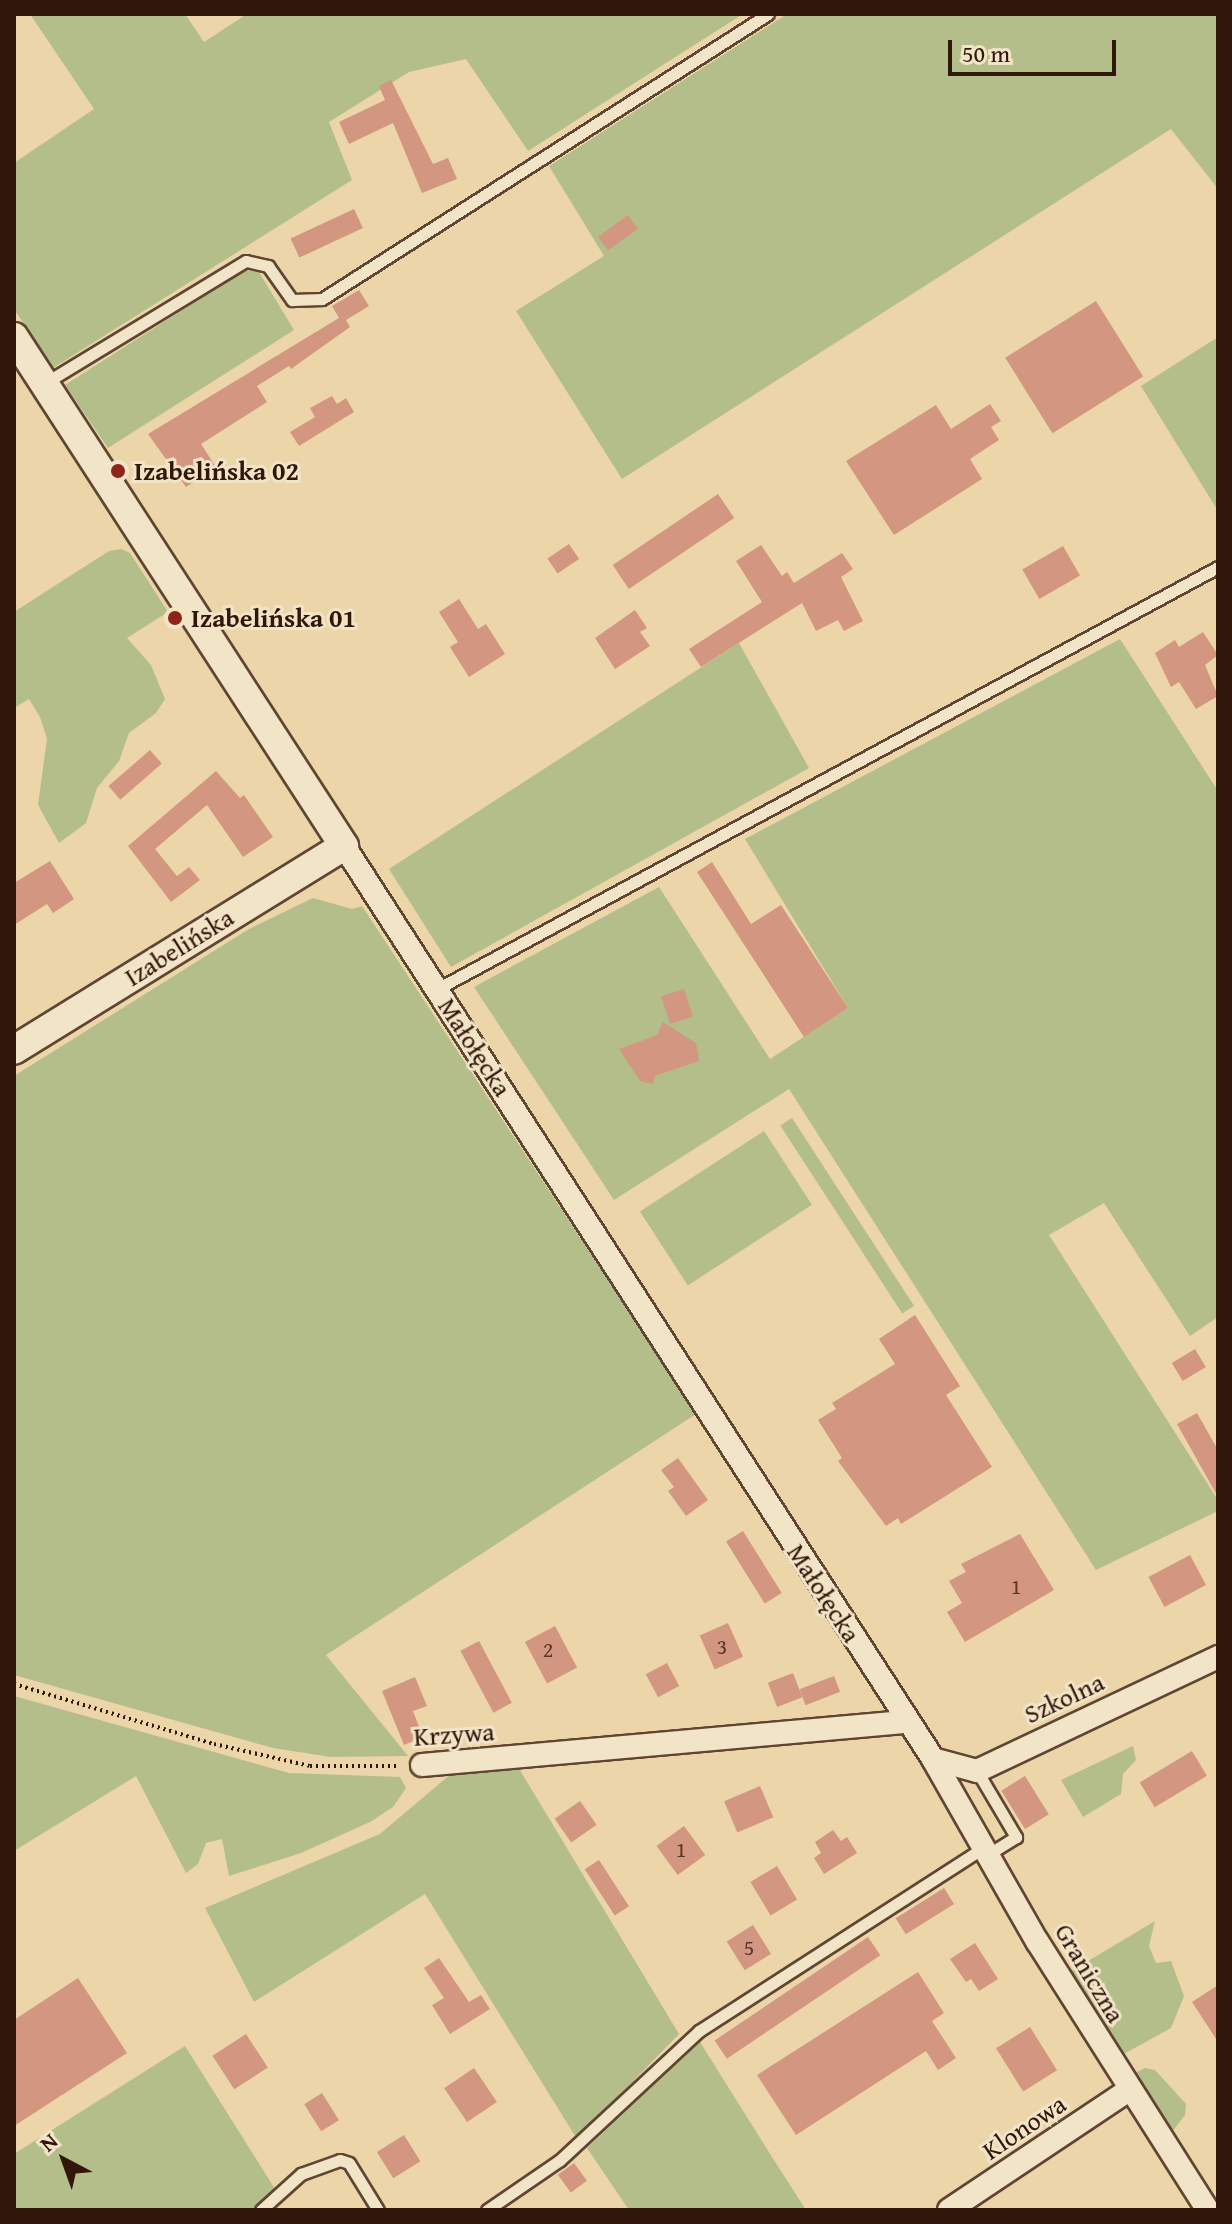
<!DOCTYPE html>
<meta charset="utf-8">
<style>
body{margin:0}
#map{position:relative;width:1232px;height:2224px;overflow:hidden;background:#ebd5a9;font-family:"Gentium Book Plus",serif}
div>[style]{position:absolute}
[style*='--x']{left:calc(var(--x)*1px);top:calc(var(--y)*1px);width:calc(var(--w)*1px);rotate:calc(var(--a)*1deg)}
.green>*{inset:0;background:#b4be8b;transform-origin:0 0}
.building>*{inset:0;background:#d39781;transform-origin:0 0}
.path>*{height:4px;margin-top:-2px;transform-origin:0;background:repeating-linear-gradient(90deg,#31160a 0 2px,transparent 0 6px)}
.roads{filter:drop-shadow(2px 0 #604632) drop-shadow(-2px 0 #604632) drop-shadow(0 2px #604632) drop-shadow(0 -2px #604632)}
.service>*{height:11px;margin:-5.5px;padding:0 5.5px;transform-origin:5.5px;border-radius:5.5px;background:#f2e4c7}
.minor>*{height:22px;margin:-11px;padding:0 11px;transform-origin:11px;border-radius:11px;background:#f2e4c7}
.tertiary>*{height:28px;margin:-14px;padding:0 14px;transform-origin:14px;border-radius:14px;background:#f2e4c7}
.dots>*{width:22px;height:22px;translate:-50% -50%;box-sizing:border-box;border:4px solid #f2e4c7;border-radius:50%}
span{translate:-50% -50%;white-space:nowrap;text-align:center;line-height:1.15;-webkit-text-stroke:6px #f2e4c7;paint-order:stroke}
.number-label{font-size:22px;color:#5a3628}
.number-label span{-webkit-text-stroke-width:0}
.poi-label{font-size:26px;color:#31160a;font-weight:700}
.left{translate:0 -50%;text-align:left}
.street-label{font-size:26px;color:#31160a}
.frame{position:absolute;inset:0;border:16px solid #31160a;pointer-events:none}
.north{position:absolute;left:24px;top:2120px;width:80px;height:80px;-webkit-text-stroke:6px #f2e4c7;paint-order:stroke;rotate:319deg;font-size:22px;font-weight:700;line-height:32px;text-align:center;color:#31160a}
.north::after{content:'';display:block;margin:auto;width:28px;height:36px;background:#31160a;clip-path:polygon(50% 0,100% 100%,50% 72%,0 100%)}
.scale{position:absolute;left:948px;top:40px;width:168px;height:36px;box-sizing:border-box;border:4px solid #31160a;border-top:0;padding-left:10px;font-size:24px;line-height:28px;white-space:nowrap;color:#31160a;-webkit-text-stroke:6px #f2e4c7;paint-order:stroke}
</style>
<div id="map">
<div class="green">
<div style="clip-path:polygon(30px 14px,185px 14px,204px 42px,247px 14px,743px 14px,528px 151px,466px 59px,409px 72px,329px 122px,352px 180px,53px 368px,14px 309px,14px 163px,94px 109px)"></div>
<div style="clip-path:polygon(787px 14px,1218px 14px,1218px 189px,1171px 129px,622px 479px,516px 311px,604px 256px,549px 166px)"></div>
<div style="clip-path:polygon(245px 270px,259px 272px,294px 330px,108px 448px,65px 385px)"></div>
<div style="clip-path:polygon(1218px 337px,1218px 511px,1141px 386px)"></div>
<div style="clip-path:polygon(121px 549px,130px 553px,168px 612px,127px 638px,151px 665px,165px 699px,156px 713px,129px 733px,119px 761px,97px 788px,86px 823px,59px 843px,38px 805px,47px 739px,40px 717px,29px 699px,14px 708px,14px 612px,109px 551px)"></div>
<div style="clip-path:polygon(1120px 639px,1218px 791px,1218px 1317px,1190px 1336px,1104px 1203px,1049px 1235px,1218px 1500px,1218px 1511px,1096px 1570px,789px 1089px,614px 1200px,474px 987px,659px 887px,770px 1059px,848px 1008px,745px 839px)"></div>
<div style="clip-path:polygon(739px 643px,809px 768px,451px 967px,389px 869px)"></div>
<div style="clip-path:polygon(313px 898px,352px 909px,362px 906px,696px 1414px,326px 1655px,408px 1756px,331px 1757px,273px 1748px,14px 1675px,14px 1076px,249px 929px)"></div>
<div style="left:792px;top:1118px;width:224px;height:14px;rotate:57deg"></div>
<div style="left:764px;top:1131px;width:88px;height:148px;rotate:57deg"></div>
<div style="clip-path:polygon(14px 1696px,289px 1773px,400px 1777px,406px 1788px,393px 1807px,370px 1822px,301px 1853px,229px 1876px,222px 1839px,206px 1843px,198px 1864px,186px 1873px,136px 1776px,14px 1851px)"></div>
<div style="clip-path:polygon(1133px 1746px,1136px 1760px,1123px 1774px,1121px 1794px,1083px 1817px,1061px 1780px)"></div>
<div style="clip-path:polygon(518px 1767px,679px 2034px,577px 2139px,425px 1894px,254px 2002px,205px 1908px,380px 1834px,452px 1773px)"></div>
<div style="clip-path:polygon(1155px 1921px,1149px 1946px,1156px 1963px,1171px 1961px,1184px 1996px,1171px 2028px,1122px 2055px,1068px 1973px)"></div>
<div style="clip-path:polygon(700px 2042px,772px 2157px,806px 2210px,629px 2210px,587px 2148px)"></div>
<div style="clip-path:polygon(185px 2046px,282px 2200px,268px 2210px,14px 2210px,14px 2154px)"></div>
<div style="clip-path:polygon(1145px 2068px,1155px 2070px,1186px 2104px,1185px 2115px,1172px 2132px,1135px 2073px)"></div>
</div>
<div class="building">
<div style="clip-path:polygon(391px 80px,433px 164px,448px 158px,457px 179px,422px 193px,393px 123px,349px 144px,339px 122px,385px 100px,379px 86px)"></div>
<div style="left:354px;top:209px;width:21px;height:70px;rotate:65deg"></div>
<div style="left:628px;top:215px;width:17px;height:37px;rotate:54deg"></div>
<div style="clip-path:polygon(359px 290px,369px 306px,346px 320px,350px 327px,291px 369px,289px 366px,257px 386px,267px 402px,201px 444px,216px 467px,186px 487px,148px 434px,339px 318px,332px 306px)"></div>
<div style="left:1096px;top:301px;width:89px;height:107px;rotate:58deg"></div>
<div style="clip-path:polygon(332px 396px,337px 404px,346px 398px,354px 412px,299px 446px,290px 432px,315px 417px,310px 408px)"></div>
<div style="clip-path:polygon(990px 404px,1001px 421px,991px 427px,999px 440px,970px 459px,982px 479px,894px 535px,846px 461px,936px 405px,951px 429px)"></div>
<div style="left:718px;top:494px;width:29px;height:127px;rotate:56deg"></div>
<div style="left:569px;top:544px;width:18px;height:26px;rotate:56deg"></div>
<div style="clip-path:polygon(761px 545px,782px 576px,787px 572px,794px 583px,842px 553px,853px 569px,841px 577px,863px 621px,844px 631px,838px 620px,816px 631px,802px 603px,701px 667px,689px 649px,762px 602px,736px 561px)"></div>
<div style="left:1063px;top:546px;width:34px;height:47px;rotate:60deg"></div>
<div style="clip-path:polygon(459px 599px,478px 629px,486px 624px,505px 654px,469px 677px,450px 647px,458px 642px,439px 612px)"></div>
<div style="clip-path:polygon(635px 610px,647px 628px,640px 632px,650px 646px,615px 669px,595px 638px)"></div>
<div style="clip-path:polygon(1203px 632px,1218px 655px,1205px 665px,1218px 696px,1196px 709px,1179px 682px,1171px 687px,1155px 653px,1175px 640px,1179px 647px)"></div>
<div style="left:150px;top:750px;width:18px;height:55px;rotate:49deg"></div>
<div style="clip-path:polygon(216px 771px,240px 798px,244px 795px,273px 837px,243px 857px,207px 805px,155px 849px,177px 876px,189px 867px,200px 880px,171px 902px,128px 846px)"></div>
<div style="clip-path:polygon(50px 861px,74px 899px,53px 913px,47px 904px,14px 925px,14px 883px)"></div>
<div style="clip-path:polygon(712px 862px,751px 924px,781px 905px,848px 1008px,804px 1037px,697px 872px)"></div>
<div style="left:684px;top:989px;width:29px;height:24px;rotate:72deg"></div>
<div style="clip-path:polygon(663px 1022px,696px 1043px,699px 1061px,655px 1076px,653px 1084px,640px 1081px,619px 1049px,657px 1035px)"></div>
<div style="clip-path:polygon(915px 1315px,960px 1386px,946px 1395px,992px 1467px,901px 1524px,898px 1518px,886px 1526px,838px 1461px,842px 1458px,818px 1420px,836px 1409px,832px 1403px,895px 1364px,879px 1339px)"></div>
<div style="left:1195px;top:1349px;width:21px;height:27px;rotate:59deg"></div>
<div style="clip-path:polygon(1197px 1413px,1218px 1450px,1218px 1497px,1177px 1424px)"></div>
<div style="clip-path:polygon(678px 1458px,708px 1500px,686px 1516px,668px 1491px,674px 1487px,661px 1470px)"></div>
<div style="left:743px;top:1531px;width:73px;height:20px;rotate:58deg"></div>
<div style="clip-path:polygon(1020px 1534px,1054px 1590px,965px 1642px,947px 1612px,962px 1603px,949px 1581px,966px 1572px,961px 1564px)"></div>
<div style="left:1190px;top:1555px;width:34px;height:47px;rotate:62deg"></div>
<div style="left:728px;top:1623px;width:37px;height:31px;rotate:66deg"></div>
<div style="left:555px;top:1626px;width:47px;height:34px;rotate:62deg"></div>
<div style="left:479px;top:1641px;width:70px;height:21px;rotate:62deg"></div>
<div style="left:667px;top:1663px;width:26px;height:24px;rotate:62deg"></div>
<div style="left:793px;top:1673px;width:26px;height:27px;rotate:69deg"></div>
<div style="left:834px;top:1676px;width:17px;height:37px;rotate:69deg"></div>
<div style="clip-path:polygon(415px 1677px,427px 1706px,413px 1711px,423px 1737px,404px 1745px,382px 1691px)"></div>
<div style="left:1192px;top:1751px;width:29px;height:61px;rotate:59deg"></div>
<div style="left:1025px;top:1776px;width:45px;height:28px;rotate:58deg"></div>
<div style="left:760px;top:1786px;width:34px;height:39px;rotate:67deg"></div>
<div style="left:580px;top:1801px;width:29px;height:31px;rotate:55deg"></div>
<div style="left:684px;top:1826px;width:36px;height:34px;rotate:54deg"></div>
<div style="clip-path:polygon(833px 1830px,841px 1841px,847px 1837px,857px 1853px,824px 1874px,814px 1858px,821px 1853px,815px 1842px)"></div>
<div style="left:599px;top:1860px;width:55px;height:17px;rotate:57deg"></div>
<div style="left:777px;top:1866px;width:39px;height:31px;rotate:59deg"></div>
<div style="left:944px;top:1888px;width:19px;height:57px;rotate:58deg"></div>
<div style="left:753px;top:1925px;width:34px;height:31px;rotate:58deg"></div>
<div style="left:868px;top:1937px;width:22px;height:185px;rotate:56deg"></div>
<div style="clip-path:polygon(975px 1943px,998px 1979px,979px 1991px,971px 1979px,966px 1982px,950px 1959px)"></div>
<div style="clip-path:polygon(439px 1958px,469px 2002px,481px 1995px,490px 2009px,450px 2034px,432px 2005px,444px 1998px,424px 1968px)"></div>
<div style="clip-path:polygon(918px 1972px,944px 2013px,932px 2021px,956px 2058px,938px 2070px,926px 2051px,796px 2135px,757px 2075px)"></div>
<div style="clip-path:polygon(78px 1978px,127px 2053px,14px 2126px,14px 2020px)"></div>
<div style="clip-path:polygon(1218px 1985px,1218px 2042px,1192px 2002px)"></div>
<div style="left:1030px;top:2027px;width:51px;height:40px;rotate:58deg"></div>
<div style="left:246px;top:2034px;width:40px;height:40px;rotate:57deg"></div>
<div style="left:474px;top:2068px;width:41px;height:36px;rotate:56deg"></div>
<div style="left:322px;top:2093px;width:32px;height:21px;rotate:58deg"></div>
<div style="left:404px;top:2135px;width:31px;height:32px;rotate:58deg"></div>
<div style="left:574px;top:2163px;width:22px;height:20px;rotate:54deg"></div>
</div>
<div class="path">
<div style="--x:14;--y:1684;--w:209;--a:16.7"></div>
<div style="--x:214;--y:1744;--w:98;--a:12.9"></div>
<div style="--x:310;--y:1766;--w:90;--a:0"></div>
</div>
<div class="roads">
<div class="service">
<div style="--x:45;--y:383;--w:235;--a:-31.3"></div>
<div style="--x:246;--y:261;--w:23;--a:13"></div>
<div style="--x:268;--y:266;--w:42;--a:54.8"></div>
<div style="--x:292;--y:300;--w:30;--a:-2"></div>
<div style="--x:322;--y:299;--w:529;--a:-32.58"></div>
<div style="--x:437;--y:989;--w:888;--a:-28.38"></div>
<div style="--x:977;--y:1771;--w:77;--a:59.4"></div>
<div style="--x:1016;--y:1837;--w:32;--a:148"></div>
<div style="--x:261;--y:2210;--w:54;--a:-42"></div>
<div style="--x:301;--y:2174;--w:41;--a:-19.7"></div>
<div style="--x:340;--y:2160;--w:9;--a:18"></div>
<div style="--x:349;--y:2163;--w:55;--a:58.3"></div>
<div style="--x:487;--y:2210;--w:88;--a:-34.4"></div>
<div style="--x:560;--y:2160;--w:190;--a:-42.9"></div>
<div style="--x:699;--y:2031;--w:340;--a:-32.8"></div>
</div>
<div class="minor">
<div style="--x:344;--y:846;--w:1087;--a:57.17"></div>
<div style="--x:933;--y:1759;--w:46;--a:15.3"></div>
<div style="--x:977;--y:1771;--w:267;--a:-25.3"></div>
<div style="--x:933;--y:1759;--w:210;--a:60.3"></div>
<div style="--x:1037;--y:1941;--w:319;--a:57.6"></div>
<div style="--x:422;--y:1765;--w:487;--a:-5.1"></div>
<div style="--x:949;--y:2210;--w:216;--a:-33.7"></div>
</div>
<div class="tertiary">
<div style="--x:14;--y:337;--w:607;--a:57.04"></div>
<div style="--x:344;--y:846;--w:388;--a:148.3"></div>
</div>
</div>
<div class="dots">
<div style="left:118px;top:471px;background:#8f2418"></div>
<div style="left:175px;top:618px;background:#8f2418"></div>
</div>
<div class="number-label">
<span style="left:1016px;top:1587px">1</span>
<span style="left:722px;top:1647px">3</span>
<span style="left:548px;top:1650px">2</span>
<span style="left:681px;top:1850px">1</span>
<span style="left:749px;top:1948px">5</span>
</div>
<div class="poi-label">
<span class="left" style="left:134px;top:471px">Izabelińska 02</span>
<span class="left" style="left:191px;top:618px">Izabelińska 01</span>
</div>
<div class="street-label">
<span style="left:179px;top:947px;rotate:-32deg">Izabelińska</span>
<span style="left:475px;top:1047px;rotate:57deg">Małołęcka</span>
<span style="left:824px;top:1593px;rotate:57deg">Małołęcka</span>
<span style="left:1064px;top:1698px;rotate:-25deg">Szkolna</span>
<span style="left:454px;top:1734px;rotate:-4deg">Krzywa</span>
<span style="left:1090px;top:1973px;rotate:59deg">Graniczna</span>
<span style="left:1024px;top:2127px;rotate:-34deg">Klonowa</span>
</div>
<div class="frame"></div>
<div class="north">N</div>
<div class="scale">50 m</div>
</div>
